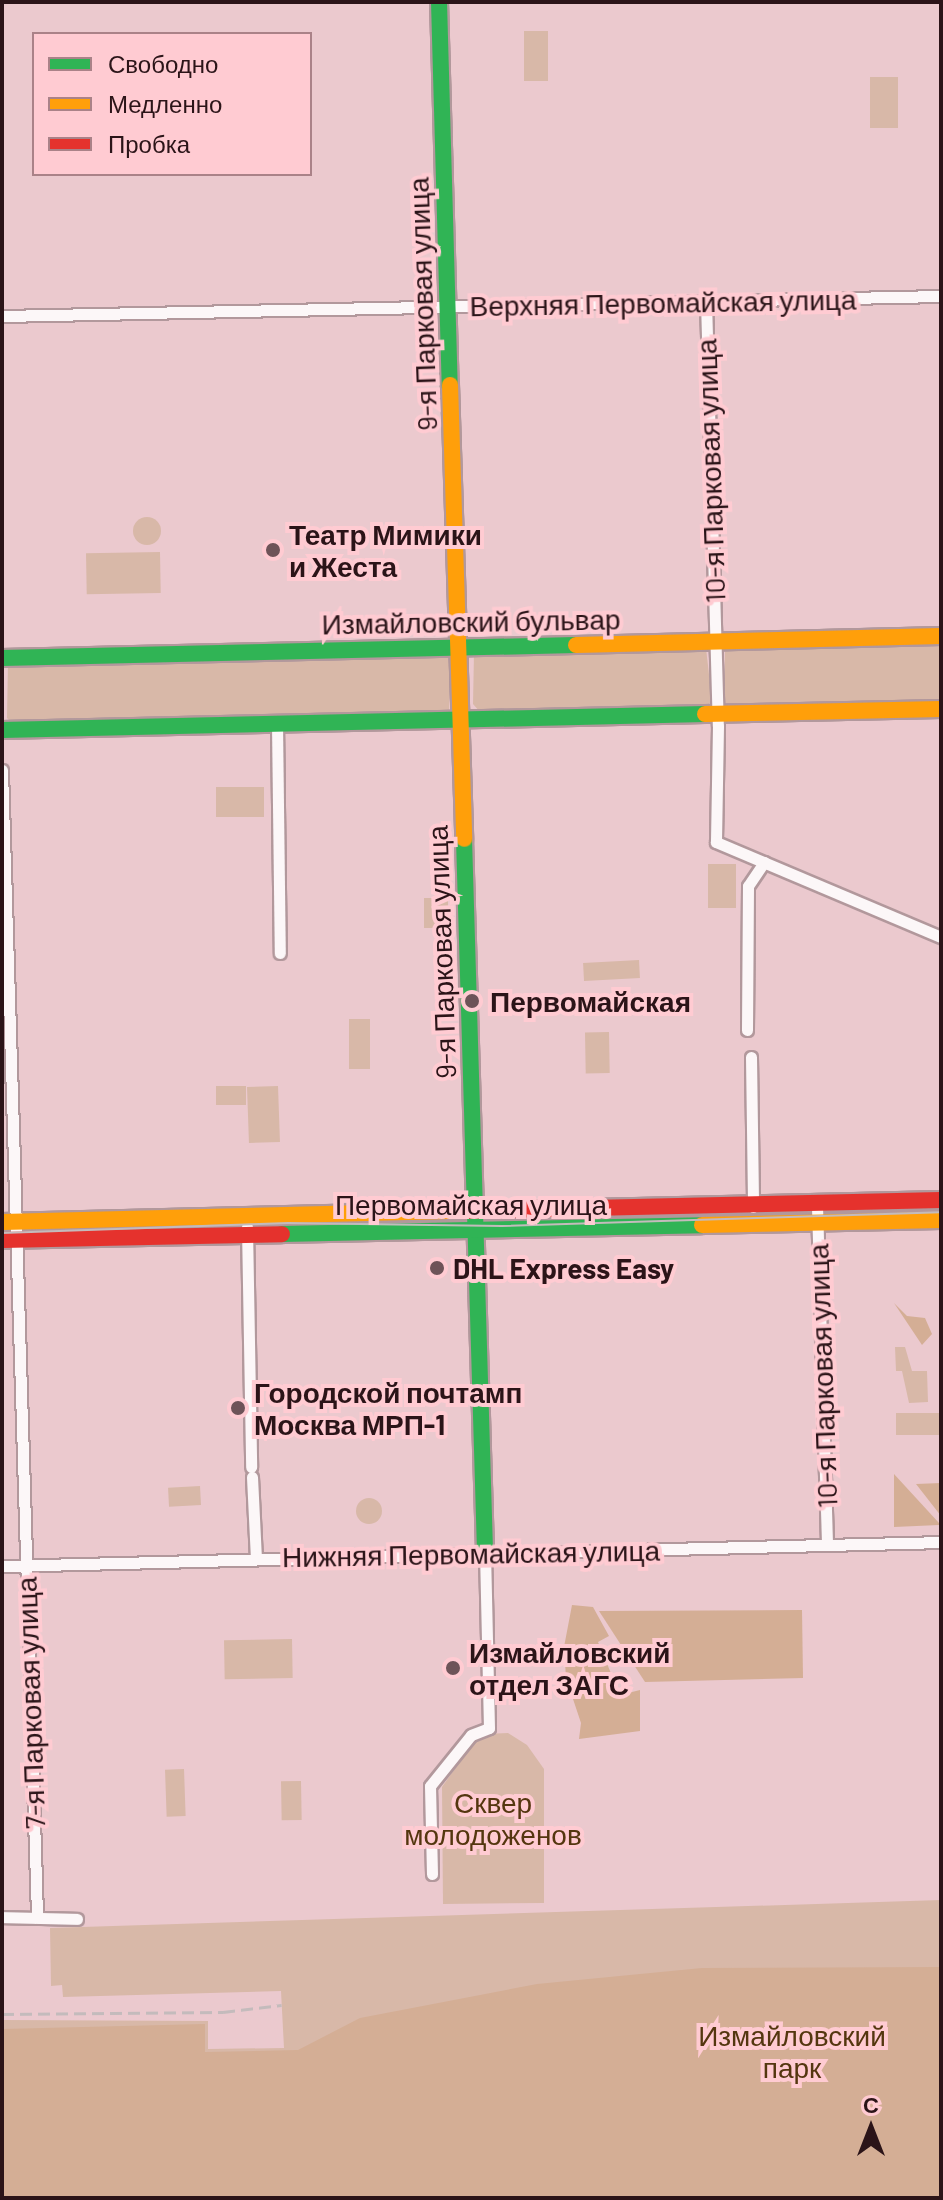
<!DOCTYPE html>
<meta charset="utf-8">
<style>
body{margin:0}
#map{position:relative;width:943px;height:2200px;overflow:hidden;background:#ebc9ce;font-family:Barlow,sans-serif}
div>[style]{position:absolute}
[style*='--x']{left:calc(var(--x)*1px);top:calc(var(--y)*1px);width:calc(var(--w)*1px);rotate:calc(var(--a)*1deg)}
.green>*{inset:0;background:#d8b8a8;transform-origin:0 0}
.round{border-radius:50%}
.forest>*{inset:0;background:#d4ae95}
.roads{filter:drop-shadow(2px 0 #b2989c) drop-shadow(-2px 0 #b2989c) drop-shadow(0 2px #b2989c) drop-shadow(0 -2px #b2989c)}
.street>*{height:11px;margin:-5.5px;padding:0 5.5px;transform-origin:5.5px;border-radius:5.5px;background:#fcf7f8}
.fast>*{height:16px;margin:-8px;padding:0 8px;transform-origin:8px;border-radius:8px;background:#30b455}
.slow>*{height:16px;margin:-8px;padding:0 8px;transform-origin:8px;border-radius:8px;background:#ff9f0a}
.jam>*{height:16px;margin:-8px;padding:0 8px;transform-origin:8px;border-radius:8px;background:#e5322d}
.tram>*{height:2px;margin:-1px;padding:0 1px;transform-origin:1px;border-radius:1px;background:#c4bbbc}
.rail>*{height:3px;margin-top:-1.5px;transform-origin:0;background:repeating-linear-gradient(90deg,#c4bbbc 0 12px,transparent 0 18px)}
.dots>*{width:22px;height:22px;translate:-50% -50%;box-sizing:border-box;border:4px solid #ffcbd2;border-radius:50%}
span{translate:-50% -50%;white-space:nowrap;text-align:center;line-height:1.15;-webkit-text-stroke:8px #ffcbd2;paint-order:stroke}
.street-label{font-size:28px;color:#2b1418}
.poi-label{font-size:28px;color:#2b1418;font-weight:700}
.left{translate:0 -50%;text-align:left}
.park-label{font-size:28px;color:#54360f}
.frame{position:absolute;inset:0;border:4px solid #2b1418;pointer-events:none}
.legend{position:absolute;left:32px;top:32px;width:280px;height:144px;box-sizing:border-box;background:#ffcbd2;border:2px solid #aa8288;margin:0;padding:10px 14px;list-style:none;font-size:24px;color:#2b1418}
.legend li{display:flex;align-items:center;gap:16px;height:40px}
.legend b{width:40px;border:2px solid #aa8288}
.north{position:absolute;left:831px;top:2088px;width:80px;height:80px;-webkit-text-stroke:6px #ffcbd2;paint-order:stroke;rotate:0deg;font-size:22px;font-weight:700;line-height:32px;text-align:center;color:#2b1418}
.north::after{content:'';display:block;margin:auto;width:28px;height:36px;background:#2b1418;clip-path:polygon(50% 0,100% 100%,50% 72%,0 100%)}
</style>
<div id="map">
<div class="green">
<div style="left:524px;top:31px;width:24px;height:50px"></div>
<div style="left:870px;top:77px;width:28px;height:51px"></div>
<div class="round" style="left:133px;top:517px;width:28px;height:28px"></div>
<div style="left:160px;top:552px;width:41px;height:74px;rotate:89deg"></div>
<div style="clip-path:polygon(941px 643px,941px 704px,727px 708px,724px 703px,725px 649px)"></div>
<div style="clip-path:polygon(706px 648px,712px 701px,705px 708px,480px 712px,473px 704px,474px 653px)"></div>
<div style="clip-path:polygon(451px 653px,449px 712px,12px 723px,7px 718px,8px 663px)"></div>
<div style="left:216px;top:787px;width:48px;height:30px"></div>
<div style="left:736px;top:864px;width:44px;height:28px;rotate:90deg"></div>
<div style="left:448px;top:898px;width:30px;height:24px;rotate:90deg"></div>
<div style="left:639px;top:960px;width:18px;height:56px;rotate:87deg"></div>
<div style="left:370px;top:1019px;width:50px;height:21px;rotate:90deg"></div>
<div style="left:609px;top:1032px;width:41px;height:24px;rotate:89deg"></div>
<div style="left:246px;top:1086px;width:19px;height:30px;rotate:90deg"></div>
<div style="left:278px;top:1086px;width:56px;height:31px;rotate:88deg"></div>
<div style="clip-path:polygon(895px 1347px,905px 1347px,912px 1371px,927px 1371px,928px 1402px,909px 1403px,902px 1371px,896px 1371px)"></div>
<div style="left:941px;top:1413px;width:22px;height:45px;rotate:90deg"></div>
<div style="left:200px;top:1486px;width:19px;height:32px;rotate:87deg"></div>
<div class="round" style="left:356px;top:1498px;width:26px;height:26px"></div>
<div style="left:292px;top:1639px;width:39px;height:68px;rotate:89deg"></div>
<div style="clip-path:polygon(508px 1733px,527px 1745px,544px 1769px,544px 1903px,443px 1904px,442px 1787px,474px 1741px,486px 1734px)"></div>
<div style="left:184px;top:1769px;width:47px;height:19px;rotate:88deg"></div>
<div style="left:301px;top:1781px;width:39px;height:20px;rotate:89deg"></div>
<div style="clip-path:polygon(941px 1900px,941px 2198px,2px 2198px,2px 2020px,208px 2021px,208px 2049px,284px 2048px,281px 1991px,63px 1997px,62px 1985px,51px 1986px,50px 1928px)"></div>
</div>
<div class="forest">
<div style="clip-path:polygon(894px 1303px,907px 1316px,925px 1318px,932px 1334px,922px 1345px)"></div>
<div style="clip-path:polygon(894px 1474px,939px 1523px,939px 1525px,894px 1527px)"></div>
<div style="clip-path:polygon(941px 1483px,941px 1516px,916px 1484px)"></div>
<div style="clip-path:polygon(572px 1605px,593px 1607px,609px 1636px,598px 1642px,620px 1695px,640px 1690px,640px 1731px,579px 1739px,581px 1723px,566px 1678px,564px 1647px)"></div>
<div style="clip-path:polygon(802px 1610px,803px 1678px,645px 1682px,599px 1611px)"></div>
<div style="clip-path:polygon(941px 1967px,941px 2198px,2px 2198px,2px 2029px,205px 2024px,205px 2052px,298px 2050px,360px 2018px,537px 1984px,702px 1968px)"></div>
</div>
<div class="roads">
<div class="street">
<div style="--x:706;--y:301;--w:425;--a:88.4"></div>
<div style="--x:718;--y:726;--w:116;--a:91"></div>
<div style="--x:716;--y:842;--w:244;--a:22.9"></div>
<div style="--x:2;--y:316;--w:939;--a:-1.22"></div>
<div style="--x:277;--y:723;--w:230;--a:89.3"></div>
<div style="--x:2;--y:770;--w:1148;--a:88.25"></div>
<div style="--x:747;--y:1030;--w:144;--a:-89.6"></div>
<div style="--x:748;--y:886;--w:29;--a:-56"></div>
<div style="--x:751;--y:1057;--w:150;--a:89.2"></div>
<div style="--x:817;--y:1206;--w:339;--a:88.3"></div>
<div style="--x:247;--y:1227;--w:240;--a:89"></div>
<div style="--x:252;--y:1477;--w:82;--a:87.2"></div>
<div style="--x:2;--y:1566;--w:939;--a:-1.46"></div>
<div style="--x:432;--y:1874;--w:88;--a:-91.3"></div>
<div style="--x:430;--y:1786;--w:65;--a:-51.2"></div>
<div style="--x:471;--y:1735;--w:19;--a:-21"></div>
<div style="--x:489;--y:1728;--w:178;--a:-91.3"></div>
<div style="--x:2;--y:1917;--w:75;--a:1.5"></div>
</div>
<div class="fast">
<div style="--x:439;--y:2;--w:383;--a:88.4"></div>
<div style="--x:2;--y:658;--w:574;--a:-1.3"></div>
<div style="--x:2;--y:730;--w:703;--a:-1.3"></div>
<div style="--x:464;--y:839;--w:711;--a:88.31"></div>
<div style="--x:282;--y:1234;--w:420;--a:-1.2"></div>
</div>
<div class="slow">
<div style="--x:450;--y:385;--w:454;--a:88.2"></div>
<div style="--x:576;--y:645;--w:365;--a:-1.4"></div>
<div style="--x:705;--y:714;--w:236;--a:-1.2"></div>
<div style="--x:2;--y:1222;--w:456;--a:-1.4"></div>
<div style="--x:702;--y:1225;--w:239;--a:-1.2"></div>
</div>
<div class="jam">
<div style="--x:458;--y:1211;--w:483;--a:-1.3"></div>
<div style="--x:2;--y:1240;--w:280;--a:-1.2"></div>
</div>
</div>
<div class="tram">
<div style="--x:2;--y:1233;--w:286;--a:-2"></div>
<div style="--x:288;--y:1223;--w:214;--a:0.8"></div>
<div style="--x:502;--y:1226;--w:439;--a:-1.8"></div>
</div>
<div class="rail">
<div style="--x:2;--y:2014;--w:221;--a:-0.5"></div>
<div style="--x:223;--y:2012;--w:59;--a:-6.8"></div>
</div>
<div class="dots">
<div style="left:273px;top:550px;background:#6e5358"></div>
<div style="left:472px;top:1001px;background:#6e5358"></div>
<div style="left:437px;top:1268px;background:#6e5358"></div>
<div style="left:238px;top:1408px;background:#6e5358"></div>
<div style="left:453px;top:1668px;background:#6e5358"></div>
</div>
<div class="street-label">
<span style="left:663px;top:302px;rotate:-1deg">Верхняя Первомайская улица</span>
<span style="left:422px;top:304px;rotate:-92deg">9-я Парковая улица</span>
<span style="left:710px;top:471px;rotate:-92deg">10-я Парковая улица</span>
<span style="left:471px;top:621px;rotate:-1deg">Измайловский бульвар</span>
<span style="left:441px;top:952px;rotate:-92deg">9-я Парковая улица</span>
<span style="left:471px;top:1204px">Первомайская улица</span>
<span style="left:822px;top:1376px;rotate:-92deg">10-я Парковая улица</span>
<span style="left:471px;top:1553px;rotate:-1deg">Нижняя Первомайская улица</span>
<span style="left:30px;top:1703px;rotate:-92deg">7-я Парковая улица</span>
</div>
<div class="poi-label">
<span class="left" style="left:289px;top:550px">Театр Мимики<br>и Жеста</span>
<span class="left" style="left:490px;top:1001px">Первомайская</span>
<span class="left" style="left:453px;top:1268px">DHL Express Easy</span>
<span class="left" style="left:254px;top:1408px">Городской почтамп<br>Москва МРП-1</span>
<span class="left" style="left:469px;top:1668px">Измайловский<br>отдел ЗАГС</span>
</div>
<div class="park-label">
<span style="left:493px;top:1818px">Сквер<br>молодоженов</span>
<span style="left:792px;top:2051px">Измайловский<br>парк</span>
</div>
<div class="frame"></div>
<ul class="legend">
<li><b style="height:10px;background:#30b455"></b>Свободно</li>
<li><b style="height:10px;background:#ff9f0a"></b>Медленно</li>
<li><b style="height:10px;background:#e5322d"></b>Пробка</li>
</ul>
<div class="north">С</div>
</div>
